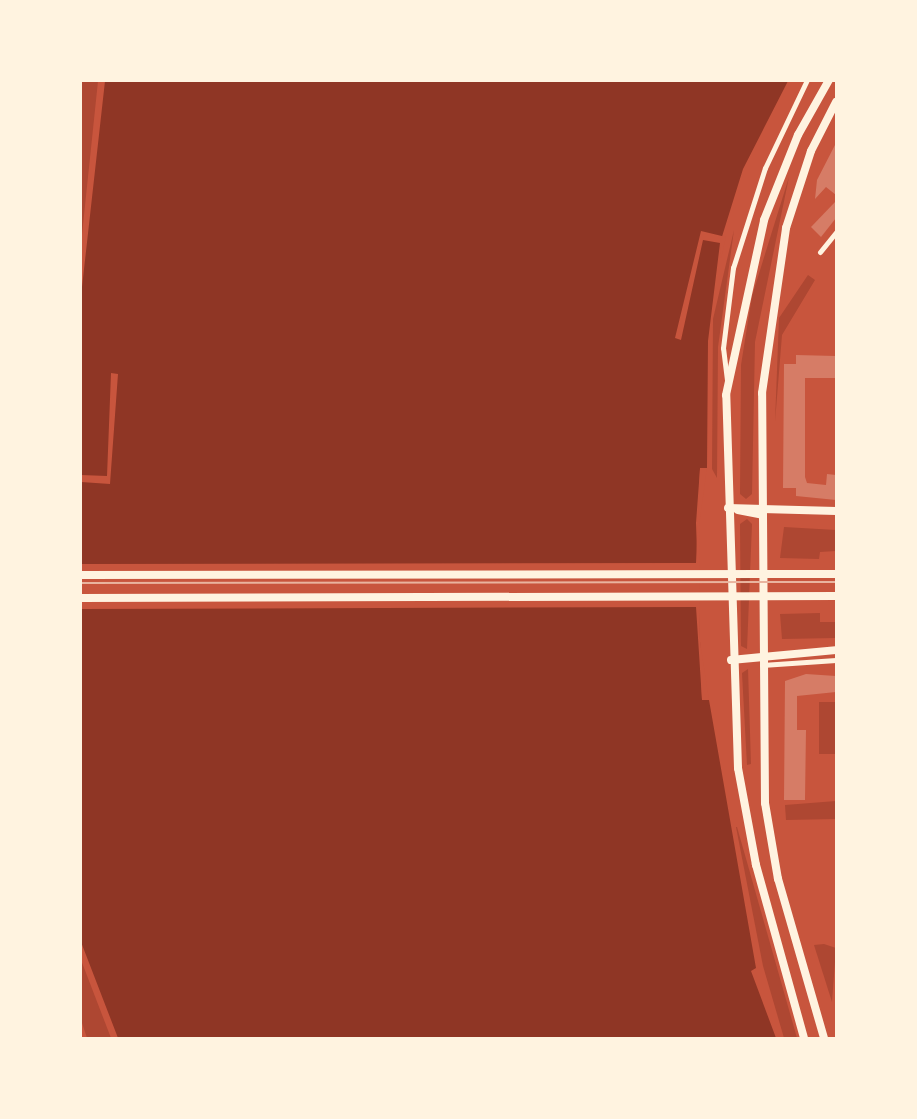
<!DOCTYPE html>
<style>
body{margin:0}
#map{position:relative;width:917px;height:1119px;overflow:hidden;background:#c8553d;font-family:Rubik,sans-serif}
div>[style]{position:absolute}
[style*='--x']{left:calc(var(--x)*1px);top:calc(var(--y)*1px);width:calc(var(--w)*1px);rotate:calc(var(--a)*1deg)}
.green>*{inset:0;background:#ae4732;transform-origin:0 0}
.water>*{inset:0;background:#8f3625}
.pier>*{inset:0;background:#c8553d}
.building>*{inset:0;background:#d67c66}
.minor>*{height:5px;margin:-2.5px;padding:0 2.5px;transform-origin:2.5px;border-radius:2.5px;background:#fff3e0}
.primary>*{height:8px;margin:-4px;padding:0 4px;transform-origin:4px;border-radius:4px;background:#fff3e0}
.tram>*{height:2px;margin:-1px;padding:0 1px;transform-origin:1px;border-radius:1px;background:#e9b49f}
span{translate:-50% -50%;white-space:nowrap;text-align:center;line-height:1.15;-webkit-text-stroke:7px #fff3e0;paint-order:stroke}
.frame{position:absolute;inset:0;border:82px solid #fff3e0;pointer-events:none}
</style>
<div id="map">
<div class="green">
<div style="clip-path:polygon(82px 80px,98px 81px,81px 244px,80px 84px)"></div>
<div style="clip-path:polygon(789px 177px,755px 342px,752px 494px,746px 499px,740px 494px,741px 365px,752px 296px)"></div>
<div style="clip-path:polygon(734px 230px,718px 347px,717px 478px,712px 469px,713px 319px)"></div>
<div style="clip-path:polygon(808px 275px,815px 280px,782px 335px,775px 422px,779px 318px)"></div>
<div style="clip-path:polygon(747px 519px,752px 524px,747px 649px,741px 646px,740px 524px)"></div>
<div style="clip-path:polygon(784px 527px,836px 530px,836px 551px,820px 552px,819px 559px,780px 558px)"></div>
<div style="clip-path:polygon(820px 613px,820px 622px,836px 622px,836px 638px,782px 639px,780px 614px)"></div>
<div style="clip-path:polygon(748px 669px,751px 764px,747px 765px,742px 673px)"></div>
<div style="left:836px;top:702px;width:52px;height:17px;rotate:90deg"></div>
<div style="clip-path:polygon(836px 801px,836px 819px,786px 820px,785px 805px)"></div>
<div style="clip-path:polygon(736px 827px,737px 827px,797px 1038px,784px 1038px,763px 966px)"></div>
<div style="clip-path:polygon(824px 944px,836px 948px,832px 1002px,814px 945px)"></div>
<div style="clip-path:polygon(80px 960px,81px 960px,111px 1038px,87px 1038px,81px 1020px)"></div>
</div>
<div class="water">
<div style="clip-path:polygon(105px 81px,788px 81px,743px 169px,720px 243px,708px 341px,707px 468px,700px 469px,696px 523px,702px 700px,709px 700px,756px 968px,751px 971px,776px 1038px,118px 1038px,81px 942px,80px 305px)"></div>
</div>
<div class="pier">
<div style="clip-path:polygon(701px 231px,726px 237px,721px 258px,720px 243px,703px 240px,681px 340px,675px 338px)"></div>
<div style="clip-path:polygon(111px 373px,118px 374px,110px 484px,81px 482px,81px 475px,107px 476px)"></div>
<div style="clip-path:polygon(700px 468px,707px 468px,699px 526px,700px 642px,709px 700px,702px 700px,696px 607px,80px 609px,81px 564px,696px 563px)"></div>
</div>
<div class="building">
<div style="clip-path:polygon(836px 143px,836px 195px,826px 187px,815px 199px,817px 180px)"></div>
<div style="clip-path:polygon(836px 201px,836px 218px,821px 237px,811px 227px)"></div>
<div style="clip-path:polygon(796px 355px,836px 356px,836px 378px,805px 378px,805px 477px,807px 483px,826px 485px,827px 474px,836px 475px,836px 500px,796px 496px,796px 488px,783px 488px,784px 364px,796px 364px)"></div>
<div style="clip-path:polygon(806px 674px,836px 676px,836px 692px,797px 696px,797px 730px,806px 730px,805px 800px,784px 800px,785px 681px)"></div>
</div>
<div class="minor">
<div style="--x:820;--y:252;--w:26;--a:-51"></div>
<div style="--x:727;--y:380;--w:32;--a:-97"></div>
<div style="--x:723;--y:348;--w:81;--a:-82.9"></div>
<div style="--x:733;--y:268;--w:105;--a:-72.3"></div>
<div style="--x:765;--y:168;--w:98;--a:-64.5"></div>
<div style="--x:762;--y:665;--w:74;--a:-3.9"></div>
</div>
<div class="primary">
<div style="--x:728;--y:508;--w:108;--a:1.6"></div>
<div style="--x:738;--y:510;--w:25;--a:11"></div>
<div style="--x:80;--y:575;--w:756;--a:-0.08"></div>
<div style="--x:80;--y:598;--w:756;--a:-0.15"></div>
<div style="--x:731;--y:660;--w:105;--a:-5.4"></div>
<div style="--x:804;--y:1038;--w:180;--a:-105.5"></div>
<div style="--x:756;--y:865;--w:99;--a:-100.5"></div>
<div style="--x:738;--y:768;--w:373;--a:-91.8"></div>
<div style="--x:726;--y:395;--w:179;--a:-77.7"></div>
<div style="--x:764;--y:220;--w:92;--a:-68.2"></div>
<div style="--x:798;--y:135;--w:63;--a:-60.6"></div>
<div style="--x:824;--y:1038;--w:166;--a:-106.1"></div>
<div style="--x:778;--y:879;--w:77;--a:-99.7"></div>
<div style="--x:765;--y:803;--w:410;--a:-90.4"></div>
<div style="--x:762;--y:393;--w:167;--a:-81.7"></div>
<div style="--x:786;--y:228;--w:81;--a:-72"></div>
<div style="--x:811;--y:151;--w:55;--a:-63"></div>
</div>
<div class="tram">
<div style="--x:80;--y:583;--w:756;--a:-0.08"></div>
</div>
<div class="frame"></div>
</div>
